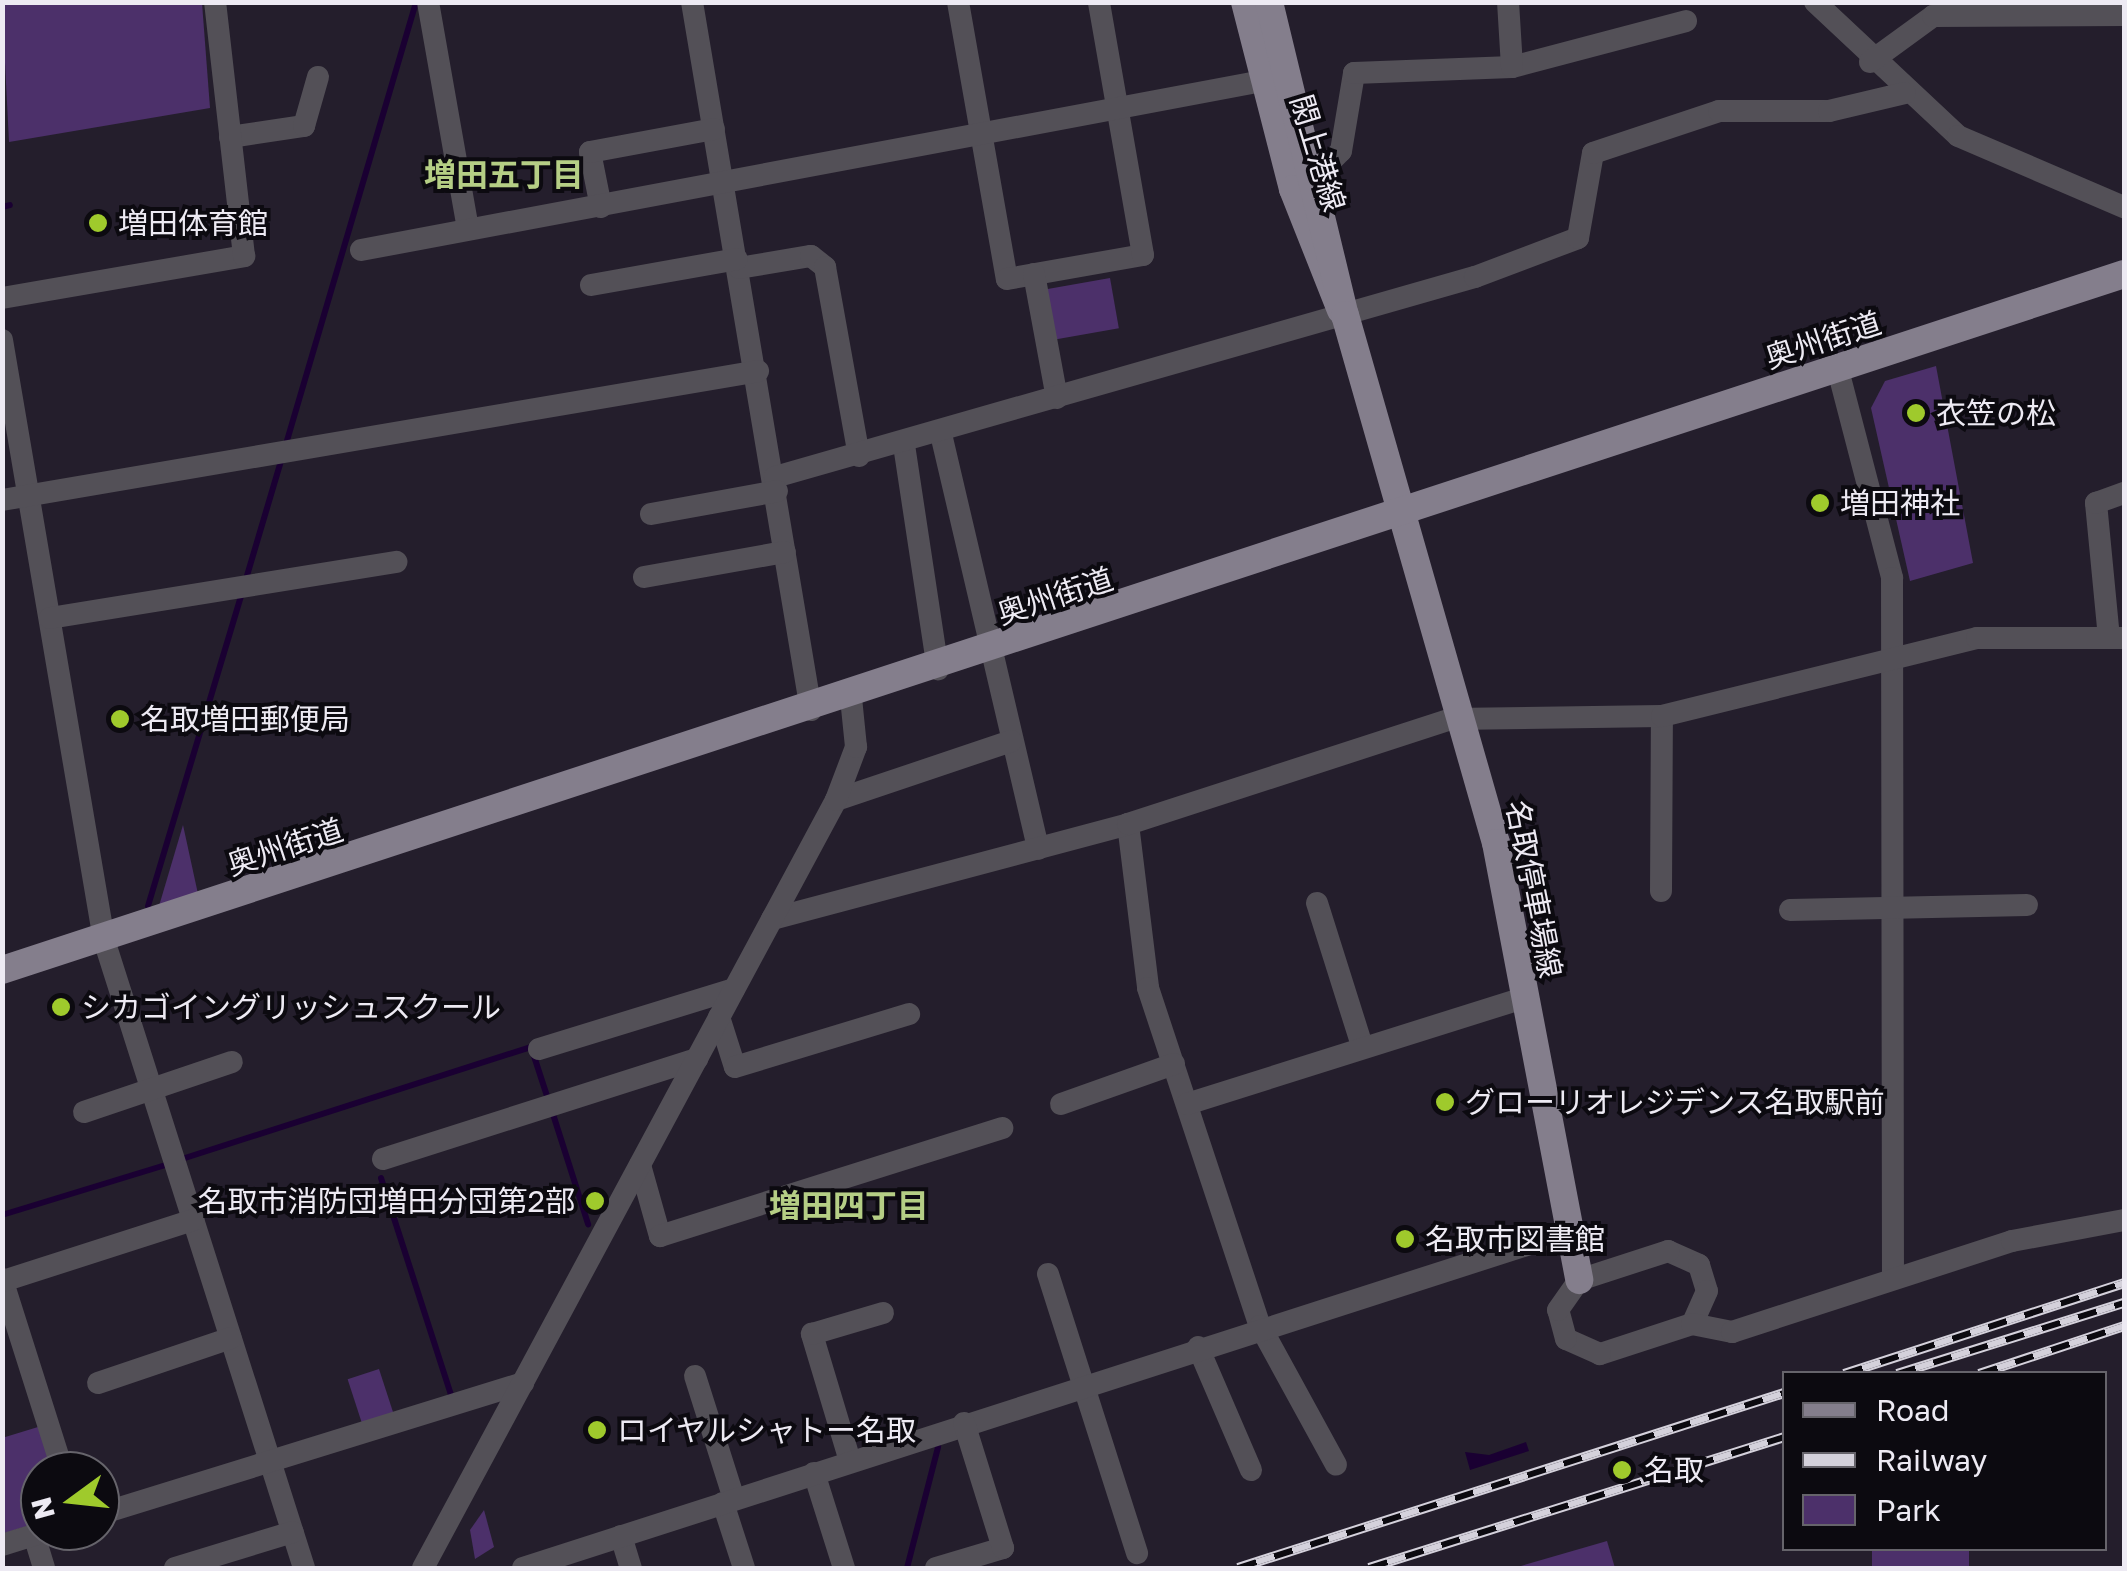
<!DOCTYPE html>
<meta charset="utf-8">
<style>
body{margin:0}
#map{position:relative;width:2127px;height:1571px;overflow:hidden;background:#241e2c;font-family:"Golos Text","Noto Sans JP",sans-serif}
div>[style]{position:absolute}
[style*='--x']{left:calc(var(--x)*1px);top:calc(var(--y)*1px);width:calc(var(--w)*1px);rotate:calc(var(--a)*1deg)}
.green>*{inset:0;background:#4c306a;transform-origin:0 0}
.water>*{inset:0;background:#1a0032}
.stream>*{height:6px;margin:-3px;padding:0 3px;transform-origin:3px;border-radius:3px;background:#1a0032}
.minor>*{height:22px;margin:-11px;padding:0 11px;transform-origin:11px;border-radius:11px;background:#535057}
.major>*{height:28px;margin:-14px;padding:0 14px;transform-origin:14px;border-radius:14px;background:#847e8c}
.rail>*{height:10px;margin-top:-5px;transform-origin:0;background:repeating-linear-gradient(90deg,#0c0a10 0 19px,#d4d1db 0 38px);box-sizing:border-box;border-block:2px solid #d4d1db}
.dots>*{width:28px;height:28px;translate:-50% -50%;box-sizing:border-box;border:5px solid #0c0a10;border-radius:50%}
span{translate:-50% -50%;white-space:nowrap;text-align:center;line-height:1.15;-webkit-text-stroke:8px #0c0a10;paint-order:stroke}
.street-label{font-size:30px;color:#edeaf3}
.poi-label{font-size:30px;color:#edeaf3}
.left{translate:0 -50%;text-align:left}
.right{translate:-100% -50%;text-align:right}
.neighbourhood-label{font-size:32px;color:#b5ce85;font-weight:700}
.frame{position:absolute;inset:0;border:5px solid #edeaf3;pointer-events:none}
.legend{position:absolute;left:1782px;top:1371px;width:325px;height:180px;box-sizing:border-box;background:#0c0a10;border:2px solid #66646b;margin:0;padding:12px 18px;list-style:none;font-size:30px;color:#edeaf3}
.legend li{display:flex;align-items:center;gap:20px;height:50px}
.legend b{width:50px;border:2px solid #66646b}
.north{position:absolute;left:20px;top:1451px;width:100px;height:100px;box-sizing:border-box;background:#0c0a10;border:2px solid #66646b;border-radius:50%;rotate:255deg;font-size:28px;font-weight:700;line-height:40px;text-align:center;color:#edeaf3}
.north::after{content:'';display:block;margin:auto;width:35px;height:45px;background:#9fca2c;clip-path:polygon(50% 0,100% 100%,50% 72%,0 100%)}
</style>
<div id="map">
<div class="green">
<div style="clip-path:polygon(2px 3px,202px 3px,210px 108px,9px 142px)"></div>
<div style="left:1110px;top:278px;width:51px;height:69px;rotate:80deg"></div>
<div style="clip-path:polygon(1936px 366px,1973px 563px,1910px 581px,1871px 408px,1885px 381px)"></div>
<div style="clip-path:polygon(183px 825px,198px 894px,159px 906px)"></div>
<div style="left:379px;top:1369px;width:54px;height:33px;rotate:72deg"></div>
<div style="clip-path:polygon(38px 1427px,53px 1471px,40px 1471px,40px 1522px,2px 1534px,2px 1438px)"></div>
<div style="clip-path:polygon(484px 1510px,494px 1547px,475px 1559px,470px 1530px)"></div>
<div style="clip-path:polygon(1607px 1541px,1615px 1568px,1514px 1568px)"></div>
<div style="left:1872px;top:1549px;width:97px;height:20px"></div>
</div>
<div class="water">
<div style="clip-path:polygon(1526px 1442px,1529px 1451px,1470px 1470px,1465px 1452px,1489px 1455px)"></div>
</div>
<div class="stream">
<div style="--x:2;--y:207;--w:8;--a:-14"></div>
<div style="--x:286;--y:444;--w:461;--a:-73.6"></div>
<div style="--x:246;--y:579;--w:123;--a:-73.5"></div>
<div style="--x:148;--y:906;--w:327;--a:-73.3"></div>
<div style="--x:552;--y:1111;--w:119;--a:72.3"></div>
<div style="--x:185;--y:1158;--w:363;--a:-17.8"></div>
<div style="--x:531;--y:1047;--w:55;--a:71.9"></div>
<div style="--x:381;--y:1178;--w:231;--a:72.1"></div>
<div style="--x:2;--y:1215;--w:171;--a:-17"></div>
<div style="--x:907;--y:1568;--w:125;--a:-75.6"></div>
</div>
<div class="minor">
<div style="--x:428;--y:2;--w:230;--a:80"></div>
<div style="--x:692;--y:2;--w:718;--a:80.46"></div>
<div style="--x:958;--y:2;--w:281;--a:80"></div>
<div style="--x:1007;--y:279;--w:138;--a:-10"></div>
<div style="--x:1143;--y:255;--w:257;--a:-99.9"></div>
<div style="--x:1815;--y:2;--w:196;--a:43.1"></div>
<div style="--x:1958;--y:136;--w:181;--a:23.2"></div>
<div style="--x:1870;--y:62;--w:78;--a:-36.1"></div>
<div style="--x:1933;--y:16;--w:191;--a:-0.3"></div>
<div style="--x:1512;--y:67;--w:180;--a:-14.8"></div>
<div style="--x:230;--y:137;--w:75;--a:-8.5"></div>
<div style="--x:304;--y:126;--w:51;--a:-74.1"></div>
<div style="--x:1316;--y:176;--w:35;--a:-45"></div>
<div style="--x:1341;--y:151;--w:79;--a:-80.5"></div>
<div style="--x:1354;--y:73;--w:158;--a:-2.2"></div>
<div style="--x:1512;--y:67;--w:65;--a:-93.5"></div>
<div style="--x:601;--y:207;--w:56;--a:-101.3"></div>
<div style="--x:590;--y:152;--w:126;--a:-10.5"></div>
<div style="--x:361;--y:250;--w:917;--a:-10.62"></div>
<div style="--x:739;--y:268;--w:73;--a:-9.5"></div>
<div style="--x:811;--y:256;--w:18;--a:38"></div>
<div style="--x:825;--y:267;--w:192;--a:79.8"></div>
<div style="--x:1034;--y:274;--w:126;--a:79.5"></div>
<div style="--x:591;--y:285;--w:148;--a:-10.1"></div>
<div style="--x:2;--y:298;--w:246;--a:-9.8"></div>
<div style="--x:244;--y:256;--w:256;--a:-96.5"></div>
<div style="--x:2;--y:340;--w:609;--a:80.35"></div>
<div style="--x:104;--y:940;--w:659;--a:72.33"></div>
<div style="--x:1838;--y:370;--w:215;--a:75.4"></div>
<div style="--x:1892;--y:578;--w:699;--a:89.92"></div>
<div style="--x:941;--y:434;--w:426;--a:76.8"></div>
<div style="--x:904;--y:445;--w:227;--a:81.4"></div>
<div style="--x:775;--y:477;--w:728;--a:-15.95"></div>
<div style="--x:1475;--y:277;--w:110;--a:-20.7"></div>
<div style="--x:1578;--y:238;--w:86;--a:-80"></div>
<div style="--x:1593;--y:153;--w:133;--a:-18.4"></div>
<div style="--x:1719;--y:111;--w:110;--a:0"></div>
<div style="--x:1829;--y:111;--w:78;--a:-13.3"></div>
<div style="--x:2;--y:500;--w:767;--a:-9.68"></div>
<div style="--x:651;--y:514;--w:128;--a:-10.3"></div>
<div style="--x:644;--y:577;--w:143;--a:-10.1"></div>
<div style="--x:50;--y:618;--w:351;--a:-9.2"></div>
<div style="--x:2109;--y:638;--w:136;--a:-95.5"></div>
<div style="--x:2096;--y:503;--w:30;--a:-20"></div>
<div style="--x:836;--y:800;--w:185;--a:-18.6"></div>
<div style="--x:1128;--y:824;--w:165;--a:83"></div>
<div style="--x:1148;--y:988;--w:356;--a:71.7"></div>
<div style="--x:1260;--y:1326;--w:158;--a:61.3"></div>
<div style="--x:1661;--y:891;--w:175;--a:-89.7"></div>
<div style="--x:1317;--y:903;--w:150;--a:72.5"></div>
<div style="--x:1790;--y:910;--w:237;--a:-1.2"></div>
<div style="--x:772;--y:919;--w:368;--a:-14.9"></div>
<div style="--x:1128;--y:824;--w:341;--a:-18"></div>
<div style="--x:1452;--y:719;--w:210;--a:-0.8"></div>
<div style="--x:1662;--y:716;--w:325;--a:-13.9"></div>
<div style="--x:1977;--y:638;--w:147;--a:0"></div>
<div style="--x:719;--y:1017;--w:52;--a:72.3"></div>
<div style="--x:735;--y:1067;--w:182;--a:-16.9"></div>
<div style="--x:539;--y:1049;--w:204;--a:-17.1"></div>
<div style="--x:1061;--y:1104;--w:120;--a:-19.5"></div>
<div style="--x:1187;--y:1104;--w:352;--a:-17.5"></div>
<div style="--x:84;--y:1112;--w:156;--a:-18.7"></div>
<div style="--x:383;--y:1159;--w:330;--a:-17.7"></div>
<div style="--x:640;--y:1165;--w:74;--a:74.3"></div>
<div style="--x:660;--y:1236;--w:359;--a:-17.5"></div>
<div style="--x:1668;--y:1251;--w:34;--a:24"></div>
<div style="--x:1699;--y:1265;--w:27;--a:73"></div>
<div style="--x:1707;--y:1291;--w:36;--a:114"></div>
<div style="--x:1692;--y:1324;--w:97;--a:161.9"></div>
<div style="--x:1600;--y:1354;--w:37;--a:-156"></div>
<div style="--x:1566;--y:1339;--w:30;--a:-105"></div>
<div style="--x:1558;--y:1310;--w:37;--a:-55"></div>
<div style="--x:1579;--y:1280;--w:94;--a:-18"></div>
<div style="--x:1048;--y:1274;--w:293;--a:72.3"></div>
<div style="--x:2;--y:1279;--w:201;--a:72.4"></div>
<div style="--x:3;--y:1281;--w:200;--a:-17.8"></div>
<div style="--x:1692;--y:1324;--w:41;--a:11.3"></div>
<div style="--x:1732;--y:1332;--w:294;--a:-18"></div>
<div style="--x:2012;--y:1241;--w:114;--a:-10.6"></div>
<div style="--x:1198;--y:1347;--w:134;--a:66.7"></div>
<div style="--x:695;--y:1376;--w:129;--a:72.4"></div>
<div style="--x:98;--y:1383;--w:140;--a:-18.7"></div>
<div style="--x:850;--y:1461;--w:133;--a:-106.7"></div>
<div style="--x:812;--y:1334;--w:74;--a:-16.5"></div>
<div style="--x:814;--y:1473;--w:100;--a:72.5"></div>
<div style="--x:723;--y:1503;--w:68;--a:72.1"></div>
<div style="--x:100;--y:1514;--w:443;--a:-17.2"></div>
<div style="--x:34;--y:1535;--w:34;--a:73"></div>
<div style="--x:621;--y:1536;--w:34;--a:73"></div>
<div style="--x:2;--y:1545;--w:47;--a:-17.3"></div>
<div style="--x:175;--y:1568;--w:123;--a:-17"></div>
<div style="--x:423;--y:1568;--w:872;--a:-61.73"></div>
<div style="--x:836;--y:800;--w:57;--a:-69.3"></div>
<div style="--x:856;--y:747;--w:49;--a:-95.8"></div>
<div style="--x:523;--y:1568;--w:1097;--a:-17.84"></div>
<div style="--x:936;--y:1568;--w:70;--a:-16.6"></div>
<div style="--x:1003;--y:1548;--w:131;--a:-107.3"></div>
</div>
<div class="major">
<div style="--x:1245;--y:2;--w:193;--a:75.6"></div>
<div style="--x:1293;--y:189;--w:130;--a:68.4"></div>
<div style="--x:1269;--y:2;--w:322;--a:76.4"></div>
<div style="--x:1345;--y:315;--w:549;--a:74.04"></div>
<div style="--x:1496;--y:843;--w:445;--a:79.2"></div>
<div style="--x:2;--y:970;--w:2233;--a:-18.16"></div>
</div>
<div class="rail">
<div style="--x:1844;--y:1374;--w:294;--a:-18"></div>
<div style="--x:1897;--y:1374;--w:238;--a:-17.4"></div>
<div style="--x:1979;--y:1374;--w:153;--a:-18.3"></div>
<div style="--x:1238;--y:1568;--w:573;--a:-17.77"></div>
<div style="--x:1369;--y:1568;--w:435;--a:-17.5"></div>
</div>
<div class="dots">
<div style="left:98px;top:223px;background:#9fca2c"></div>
<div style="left:1916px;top:413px;background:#9fca2c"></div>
<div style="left:1820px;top:503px;background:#9fca2c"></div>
<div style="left:120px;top:719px;background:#9fca2c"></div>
<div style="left:61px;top:1007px;background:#9fca2c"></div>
<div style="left:1445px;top:1102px;background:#9fca2c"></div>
<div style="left:595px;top:1201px;background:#9fca2c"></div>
<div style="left:1405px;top:1239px;background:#9fca2c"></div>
<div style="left:597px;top:1430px;background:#9fca2c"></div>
<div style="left:1622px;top:1470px;background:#9fca2c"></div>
</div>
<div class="street-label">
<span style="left:1318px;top:153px;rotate:73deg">閖上港線</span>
<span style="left:1823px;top:340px;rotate:-18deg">奥州街道</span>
<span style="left:1055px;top:596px;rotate:-18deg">奥州街道</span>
<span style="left:285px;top:847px;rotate:-18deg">奥州街道</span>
<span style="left:1534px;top:889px;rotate:79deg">名取停車場線</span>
</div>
<div class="poi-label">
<span class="left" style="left:118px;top:223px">増田体育館</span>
<span class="left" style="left:1936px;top:413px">衣笠の松</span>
<span class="left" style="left:1840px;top:503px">増田神社</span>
<span class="left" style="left:140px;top:719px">名取増田郵便局</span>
<span class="left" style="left:81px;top:1007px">シカゴイングリッシュスクール</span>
<span class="left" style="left:1465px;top:1102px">グローリオレジデンス名取駅前</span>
<span class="right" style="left:575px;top:1201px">名取市消防団増田分団第2部</span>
<span class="left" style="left:1425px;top:1239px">名取市図書館</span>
<span class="left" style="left:617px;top:1430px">ロイヤルシャトー名取</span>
<span class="left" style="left:1644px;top:1470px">名取</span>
</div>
<div class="neighbourhood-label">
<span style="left:504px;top:174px">増田五丁目</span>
<span style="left:849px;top:1205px">増田四丁目</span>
</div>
<div class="frame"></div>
<ul class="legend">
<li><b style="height:12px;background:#847e8c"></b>Road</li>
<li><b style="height:12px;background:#d4d1db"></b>Railway</li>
<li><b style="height:28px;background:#4c306a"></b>Park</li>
</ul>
<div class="north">N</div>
</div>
